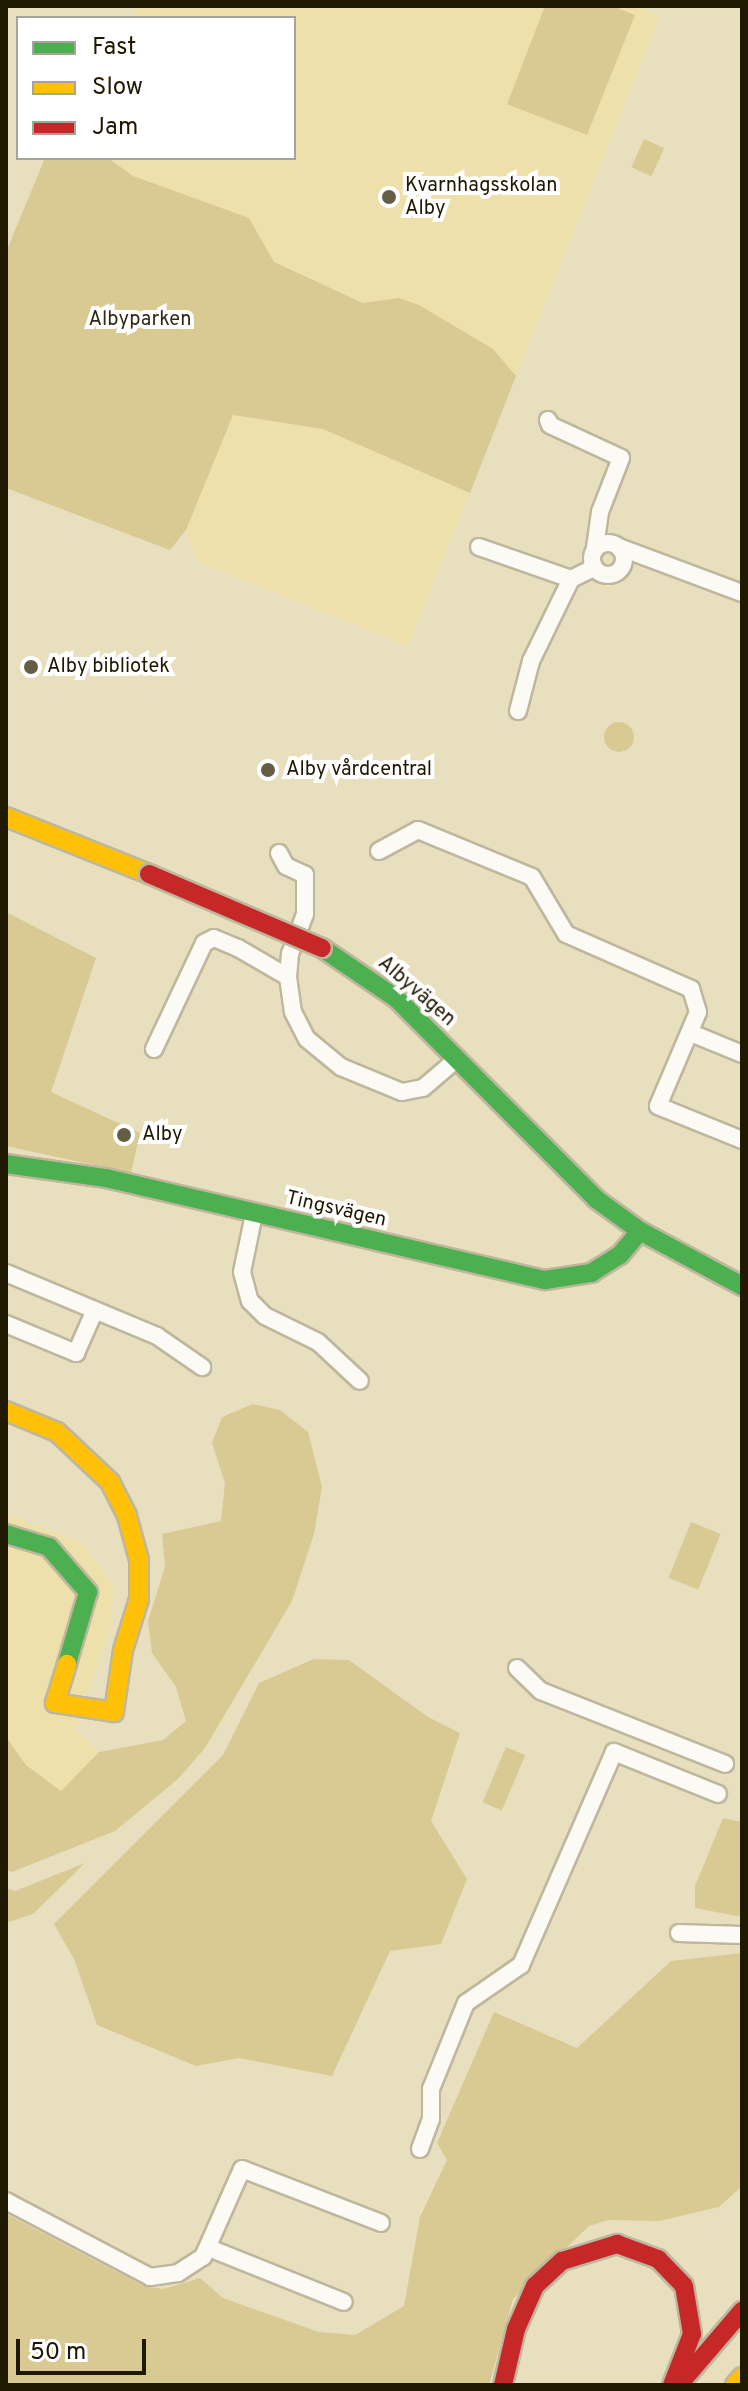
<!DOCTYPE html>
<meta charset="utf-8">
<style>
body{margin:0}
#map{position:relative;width:748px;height:2391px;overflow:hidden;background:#e8dfbe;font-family:Overpass,sans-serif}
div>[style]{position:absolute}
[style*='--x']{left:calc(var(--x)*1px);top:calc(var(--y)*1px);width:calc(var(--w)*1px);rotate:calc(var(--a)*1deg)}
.built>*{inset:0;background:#eee0ab}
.green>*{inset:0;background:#d9ca93;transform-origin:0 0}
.round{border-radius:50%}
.roads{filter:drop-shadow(2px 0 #beb79d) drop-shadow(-2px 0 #beb79d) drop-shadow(0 2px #beb79d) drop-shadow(0 -2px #beb79d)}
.street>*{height:16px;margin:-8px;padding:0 8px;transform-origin:8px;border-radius:8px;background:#fcfaf5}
.street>.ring{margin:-8px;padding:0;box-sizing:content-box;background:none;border:16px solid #fcfaf5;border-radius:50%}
.fast>*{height:18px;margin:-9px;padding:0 9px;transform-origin:9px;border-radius:9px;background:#4caf50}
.slow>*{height:18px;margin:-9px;padding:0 9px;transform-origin:9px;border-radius:9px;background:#ffc107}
.jam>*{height:18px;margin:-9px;padding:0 9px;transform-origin:9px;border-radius:9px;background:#c62828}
.bridges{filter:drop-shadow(2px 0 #beb79d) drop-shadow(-2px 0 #beb79d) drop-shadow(0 2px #beb79d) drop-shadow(0 -2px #beb79d)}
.jam-bridge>*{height:18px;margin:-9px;padding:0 9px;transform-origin:9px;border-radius:9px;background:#c62828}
.dots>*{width:22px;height:22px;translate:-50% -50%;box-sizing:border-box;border:4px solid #fff;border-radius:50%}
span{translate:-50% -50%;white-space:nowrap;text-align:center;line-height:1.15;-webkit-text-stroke:8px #fff;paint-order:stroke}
.poi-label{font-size:20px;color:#1f1902}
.left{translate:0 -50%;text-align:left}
.park-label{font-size:20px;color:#2f2a16}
.street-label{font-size:20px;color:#1f1902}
.frame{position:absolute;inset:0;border:8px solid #1f1902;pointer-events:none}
.legend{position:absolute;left:16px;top:16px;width:280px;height:144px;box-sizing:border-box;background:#fff;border:2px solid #a5a39a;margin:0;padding:10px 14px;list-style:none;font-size:24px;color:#1f1902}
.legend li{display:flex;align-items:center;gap:16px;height:40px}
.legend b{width:40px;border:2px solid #a5a39a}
.scale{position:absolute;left:16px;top:2339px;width:130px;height:36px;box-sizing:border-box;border:4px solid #1f1902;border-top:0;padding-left:10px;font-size:24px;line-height:28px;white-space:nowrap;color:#1f1902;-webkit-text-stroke:6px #fff;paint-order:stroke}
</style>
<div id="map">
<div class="built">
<div style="clip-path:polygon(142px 6px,636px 6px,660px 16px,516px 376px,493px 349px,399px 298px,364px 303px,274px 262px,249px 218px,132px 176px,108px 158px,294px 158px,294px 18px,128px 18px)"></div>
<div style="clip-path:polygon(233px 415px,323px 429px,470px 493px,408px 646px,196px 561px,186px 530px)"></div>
<div style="clip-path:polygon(6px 1514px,81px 1542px,113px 1585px,112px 1624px,75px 1730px,99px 1752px,61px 1791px,26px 1765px,6px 1737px)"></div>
</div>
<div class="green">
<div style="clip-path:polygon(545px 6px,612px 6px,635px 15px,587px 135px,507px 104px)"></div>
<div style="left:644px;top:139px;width:22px;height:31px;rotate:24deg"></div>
<div style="clip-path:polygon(45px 158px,108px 158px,133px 176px,249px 218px,274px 262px,363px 303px,399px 298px,419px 305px,493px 349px,516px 376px,470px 493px,323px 429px,233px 415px,186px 530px,170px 550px,6px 488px,6px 252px)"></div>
<div class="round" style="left:604px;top:722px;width:30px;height:30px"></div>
<div style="clip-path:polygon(6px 912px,96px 958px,51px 1092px,140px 1133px,131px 1173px,6px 1146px)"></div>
<div style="clip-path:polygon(253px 1404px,280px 1410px,308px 1432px,322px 1487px,314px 1534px,292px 1601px,205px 1748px,178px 1779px,115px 1831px,12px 1872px,6px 1870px,6px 1737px,26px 1765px,61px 1791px,99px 1752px,163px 1740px,186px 1721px,176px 1687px,152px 1653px,148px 1621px,165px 1567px,162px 1534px,221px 1521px,225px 1483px,212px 1443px,222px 1417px)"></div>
<div style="left:691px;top:1522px;width:32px;height:60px;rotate:22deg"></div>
<div style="clip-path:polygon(314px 1659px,349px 1660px,428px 1717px,460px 1733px,431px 1821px,467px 1879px,441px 1944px,390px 1951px,332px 2076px,239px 2058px,196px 2066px,97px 2025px,74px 1959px,54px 1924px,223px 1755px,259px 1683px)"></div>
<div style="left:506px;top:1747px;width:21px;height:60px;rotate:23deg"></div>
<div style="clip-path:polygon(723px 1818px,742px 1822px,742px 1917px,695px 1908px,695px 1886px)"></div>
<div style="clip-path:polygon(85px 1863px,33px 1914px,6px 1923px,6px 1888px,15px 1891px)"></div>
<div style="clip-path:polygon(742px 1953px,742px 2186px,719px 2207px,659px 2221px,608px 2220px,589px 2226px,513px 2299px,489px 2385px,6px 2385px,8px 2215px,144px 2286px,163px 2289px,200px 2278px,223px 2298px,319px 2332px,355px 2335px,404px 2306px,420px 2217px,447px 2160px,437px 2143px,494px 2012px,577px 2048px,671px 1961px)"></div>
</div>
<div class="roads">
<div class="street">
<div style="--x:548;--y:420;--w:5;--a:68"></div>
<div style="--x:550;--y:425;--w:78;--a:24.9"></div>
<div style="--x:621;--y:458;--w:58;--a:111.3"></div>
<div style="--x:600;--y:512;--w:37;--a:98"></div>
<div class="ring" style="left:592px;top:543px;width:16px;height:16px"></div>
<div style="--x:479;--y:547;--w:97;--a:19.2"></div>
<div style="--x:619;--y:547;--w:131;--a:20.5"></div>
<div style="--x:518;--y:711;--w:52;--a:-75.4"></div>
<div style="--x:531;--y:661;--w:91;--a:-64"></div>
<div style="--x:571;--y:579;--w:25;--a:-26"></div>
<div style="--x:379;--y:851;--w:44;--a:-28.3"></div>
<div style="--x:418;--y:830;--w:123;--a:22.4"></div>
<div style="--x:532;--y:877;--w:66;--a:59.2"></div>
<div style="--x:566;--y:934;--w:137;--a:23.7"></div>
<div style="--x:691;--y:989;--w:24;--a:73"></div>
<div style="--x:698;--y:1012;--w:102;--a:113.1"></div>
<div style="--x:658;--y:1106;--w:91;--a:22"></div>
<div style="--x:279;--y:853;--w:15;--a:62"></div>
<div style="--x:286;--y:866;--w:21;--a:25"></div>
<div style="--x:305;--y:875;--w:39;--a:90"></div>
<div style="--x:305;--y:914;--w:43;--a:110.6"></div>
<div style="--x:290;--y:954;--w:23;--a:95"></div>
<div style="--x:288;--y:977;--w:35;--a:82"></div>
<div style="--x:293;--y:1012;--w:30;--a:63"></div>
<div style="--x:307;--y:1039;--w:44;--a:39.5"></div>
<div style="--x:341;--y:1067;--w:66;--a:22.3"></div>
<div style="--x:402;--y:1092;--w:21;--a:-11"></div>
<div style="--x:423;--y:1088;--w:45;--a:-40.5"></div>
<div style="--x:691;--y:1033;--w:55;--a:22.4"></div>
<div style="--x:154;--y:1049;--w:117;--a:-64.7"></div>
<div style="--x:204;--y:943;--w:11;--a:-27"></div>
<div style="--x:214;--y:938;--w:26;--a:23"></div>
<div style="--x:238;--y:948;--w:58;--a:30.1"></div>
<div style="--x:254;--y:1214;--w:59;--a:101.7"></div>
<div style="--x:242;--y:1272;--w:30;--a:75"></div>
<div style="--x:250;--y:1301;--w:21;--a:45"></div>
<div style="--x:265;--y:1316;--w:59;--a:26.1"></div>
<div style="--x:318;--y:1342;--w:57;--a:42.9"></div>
<div style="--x:6;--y:1273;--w:164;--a:22.6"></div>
<div style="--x:157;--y:1336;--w:55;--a:34.6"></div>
<div style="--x:6;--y:1324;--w:76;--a:22.5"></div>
<div style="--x:76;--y:1353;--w:47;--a:-66.2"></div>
<div style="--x:517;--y:1668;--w:33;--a:44"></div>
<div style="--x:541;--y:1691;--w:198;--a:21.6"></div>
<div style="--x:679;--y:1933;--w:63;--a:1.8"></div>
<div style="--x:420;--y:2149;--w:32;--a:-70"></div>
<div style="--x:431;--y:2119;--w:30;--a:-90"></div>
<div style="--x:431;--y:2089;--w:93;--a:-67.9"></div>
<div style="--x:466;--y:2003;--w:67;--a:-34.6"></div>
<div style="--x:521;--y:1965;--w:232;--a:-66.4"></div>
<div style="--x:614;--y:1752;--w:112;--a:22"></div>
<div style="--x:6;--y:2201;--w:163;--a:27.8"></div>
<div style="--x:150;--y:2277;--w:28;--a:-8"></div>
<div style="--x:178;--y:2273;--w:30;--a:-33"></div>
<div style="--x:203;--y:2257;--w:96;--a:-66.1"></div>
<div style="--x:242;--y:2169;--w:149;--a:21.2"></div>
<div style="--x:209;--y:2248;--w:145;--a:21.8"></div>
</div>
<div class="fast">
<div style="--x:322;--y:948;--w:91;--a:34.2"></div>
<div style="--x:397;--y:999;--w:282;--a:45.1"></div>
<div style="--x:596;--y:1199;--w:54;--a:36"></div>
<div style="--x:640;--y:1231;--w:116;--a:28.3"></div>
<div style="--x:6;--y:1164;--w:101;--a:8"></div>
<div style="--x:106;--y:1178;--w:451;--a:13.1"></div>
<div style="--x:545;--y:1280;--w:47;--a:-8.7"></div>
<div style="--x:591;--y:1273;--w:34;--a:-32"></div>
<div style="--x:620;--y:1255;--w:31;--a:-50"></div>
<div style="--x:6;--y:1534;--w:45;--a:16.8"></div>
<div style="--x:49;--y:1547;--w:60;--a:49.1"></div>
<div style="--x:88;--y:1592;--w:75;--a:106.3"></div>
</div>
<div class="slow">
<div style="--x:6;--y:817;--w:154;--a:21.7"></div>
<div style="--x:6;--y:1411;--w:55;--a:22.4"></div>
<div style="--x:57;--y:1432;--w:73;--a:43.3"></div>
<div style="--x:110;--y:1482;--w:38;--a:63"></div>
<div style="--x:127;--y:1516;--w:46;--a:74.7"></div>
<div style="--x:139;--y:1560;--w:39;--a:90"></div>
<div style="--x:139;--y:1599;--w:53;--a:107.4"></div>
<div style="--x:123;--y:1650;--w:63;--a:98.3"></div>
<div style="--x:114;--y:1712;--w:60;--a:-171.3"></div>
<div style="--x:55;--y:1703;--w:41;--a:-72.9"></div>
<div style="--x:735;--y:2385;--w:11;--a:-49"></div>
</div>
<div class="jam">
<div style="--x:683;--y:2380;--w:91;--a:-49.5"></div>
<div style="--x:503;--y:2385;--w:57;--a:-76.9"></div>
<div style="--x:516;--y:2329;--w:47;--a:-66.2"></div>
<div style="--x:535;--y:2286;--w:37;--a:-43"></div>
<div style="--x:562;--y:2261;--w:58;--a:-17.2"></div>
<div style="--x:617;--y:2244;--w:44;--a:20.1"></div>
<div style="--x:658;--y:2259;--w:37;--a:46"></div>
<div style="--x:684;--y:2286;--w:49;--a:80.5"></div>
<div style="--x:692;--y:2334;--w:55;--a:111.4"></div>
</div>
</div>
<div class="bridges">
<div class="jam-bridge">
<div style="--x:149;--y:874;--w:188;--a:23.2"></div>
</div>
</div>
<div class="dots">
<div style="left:389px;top:197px;background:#655e44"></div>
<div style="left:31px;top:667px;background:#655e44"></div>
<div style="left:268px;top:770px;background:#655e44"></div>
<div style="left:124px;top:1135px;background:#655e44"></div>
</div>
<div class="poi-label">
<span class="left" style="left:405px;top:198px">Kvarnhagsskolan<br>Alby</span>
<span class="left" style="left:47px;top:667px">Alby bibliotek</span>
<span class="left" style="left:286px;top:770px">Alby vårdcentral</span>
<span class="left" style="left:142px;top:1135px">Alby</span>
</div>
<div class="park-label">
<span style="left:140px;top:320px">Albyparken</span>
</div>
<div class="street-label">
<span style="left:416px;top:992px;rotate:41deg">Albyvägen</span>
<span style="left:336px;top:1210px;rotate:13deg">Tingsvägen</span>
</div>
<div class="frame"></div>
<ul class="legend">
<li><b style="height:10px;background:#4caf50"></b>Fast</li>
<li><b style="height:10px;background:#ffc107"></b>Slow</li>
<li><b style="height:10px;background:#c62828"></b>Jam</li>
</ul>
<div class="scale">50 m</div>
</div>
